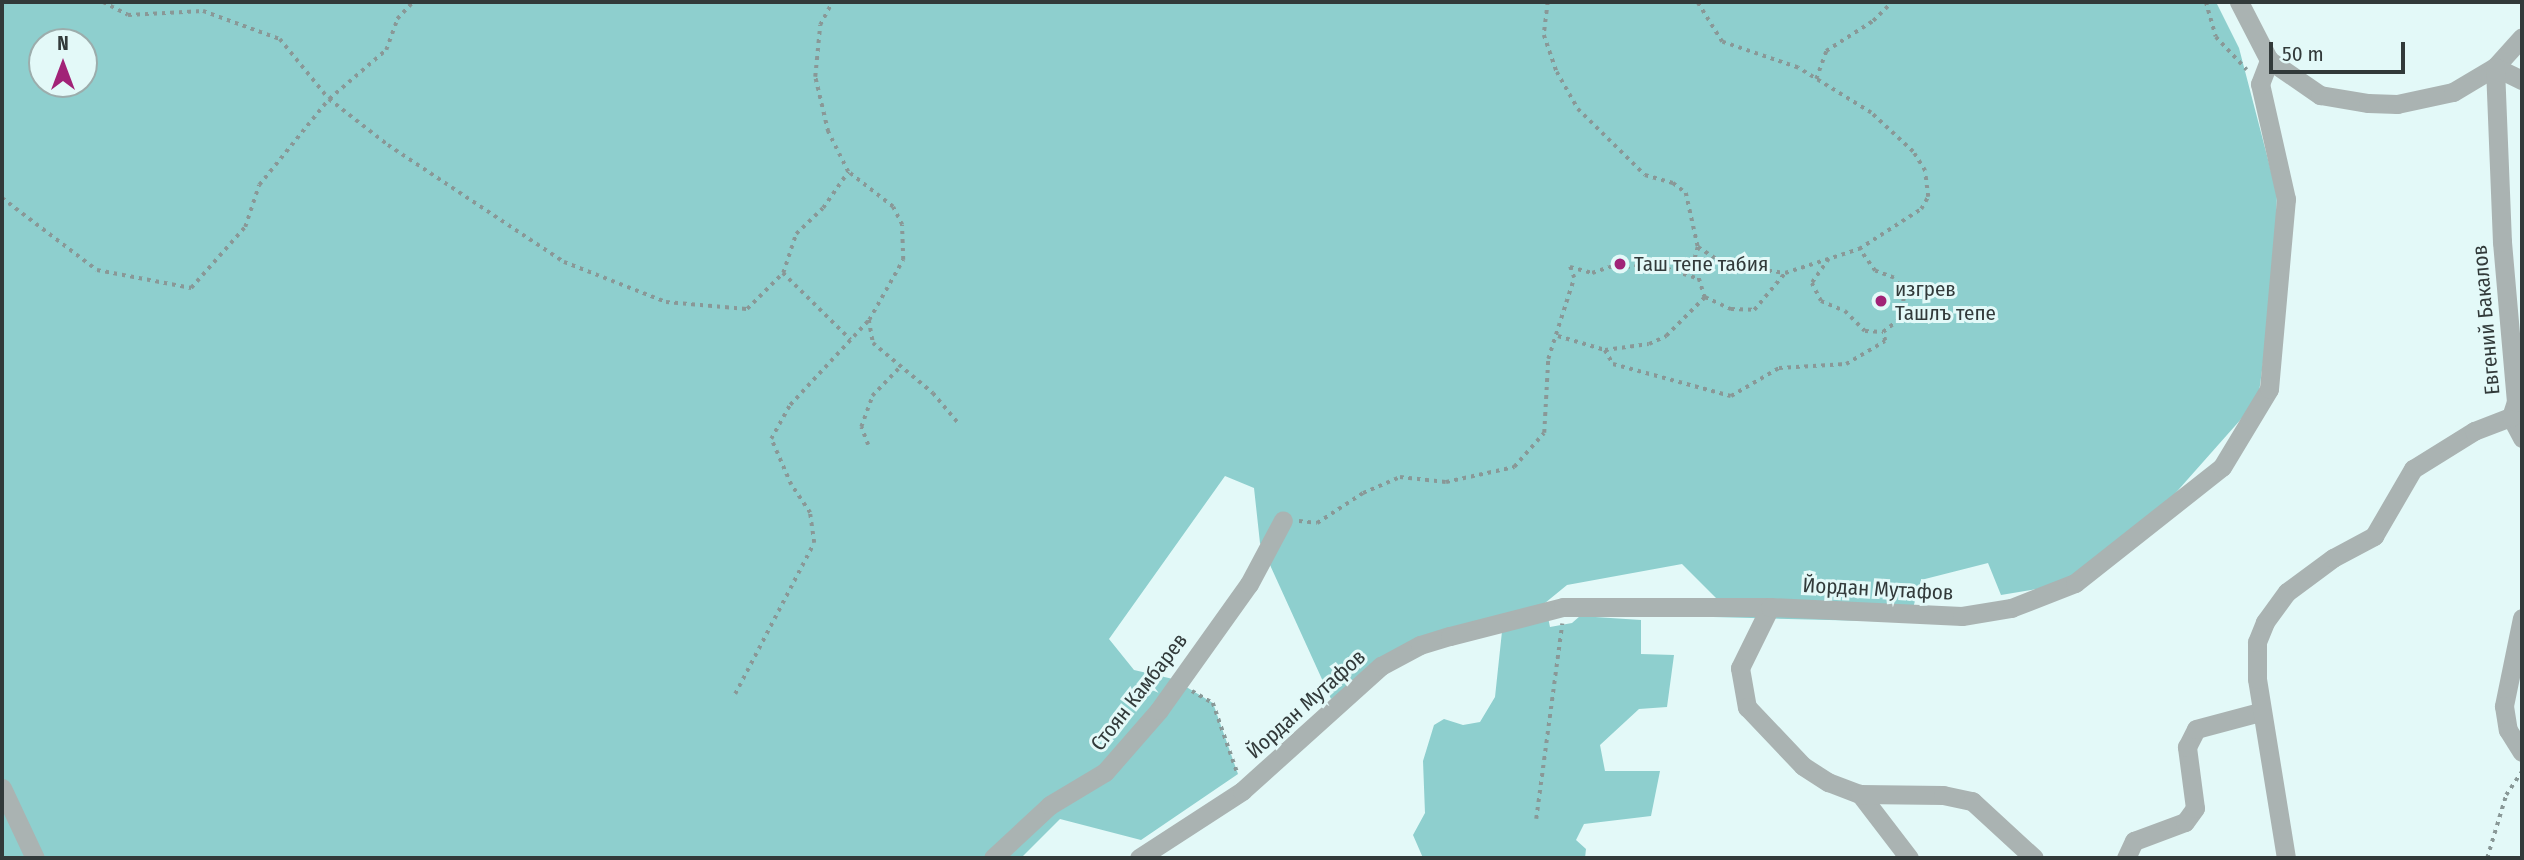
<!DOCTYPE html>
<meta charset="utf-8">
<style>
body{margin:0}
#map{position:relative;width:2524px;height:860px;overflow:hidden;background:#e3f9f8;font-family:"Fira Sans Condensed",sans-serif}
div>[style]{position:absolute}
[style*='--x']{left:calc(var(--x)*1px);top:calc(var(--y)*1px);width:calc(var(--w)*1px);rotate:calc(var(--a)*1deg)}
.green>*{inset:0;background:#8ecfce}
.path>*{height:3.5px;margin-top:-1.75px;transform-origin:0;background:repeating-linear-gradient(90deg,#899897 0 3.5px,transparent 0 8.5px)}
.minor>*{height:19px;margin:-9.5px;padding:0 9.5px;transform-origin:9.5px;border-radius:9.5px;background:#aab3b2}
.dots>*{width:19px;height:19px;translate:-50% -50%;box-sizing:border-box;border:4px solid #e3f9f8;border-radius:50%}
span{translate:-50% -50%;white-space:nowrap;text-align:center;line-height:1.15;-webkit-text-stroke:6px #e3f9f8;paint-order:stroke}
.poi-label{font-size:21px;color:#323a3a}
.left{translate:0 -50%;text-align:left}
.street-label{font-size:21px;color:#323a3a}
.frame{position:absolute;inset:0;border:4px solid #323a3a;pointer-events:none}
.north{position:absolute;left:28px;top:28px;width:70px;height:70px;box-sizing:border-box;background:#e3f9f8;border:2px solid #9cadac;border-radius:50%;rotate:0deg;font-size:19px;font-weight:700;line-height:28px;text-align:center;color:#323a3a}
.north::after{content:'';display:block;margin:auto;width:24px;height:32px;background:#a12377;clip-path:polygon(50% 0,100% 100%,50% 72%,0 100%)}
.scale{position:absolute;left:2269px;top:42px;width:136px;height:32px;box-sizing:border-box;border:4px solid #323a3a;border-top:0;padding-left:9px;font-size:21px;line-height:24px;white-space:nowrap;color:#323a3a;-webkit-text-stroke:5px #e3f9f8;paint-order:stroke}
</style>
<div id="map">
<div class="green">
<div style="clip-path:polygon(evenodd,2px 2px,2216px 2px,2239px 48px,2277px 194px,2274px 281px,2258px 400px,2172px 497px,2060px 585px,2001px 595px,1988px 563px,1921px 580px,1909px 622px,1713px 617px,1718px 600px,1682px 564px,1567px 585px,1545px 603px,1550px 627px,1572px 623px,1580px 616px,1641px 620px,1641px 654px,1674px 655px,1667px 707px,1639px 709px,1600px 745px,1605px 771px,1660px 771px,1651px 816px,1584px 824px,1576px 840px,1586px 849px,1585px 858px,1423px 858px,1413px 835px,1425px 813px,1423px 761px,1434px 725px,1444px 719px,1463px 725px,1480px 722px,1495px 697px,1503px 622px,1420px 637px,1331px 699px,1260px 543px,1254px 488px,1225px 476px,1109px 639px,1134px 670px,1173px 679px,1213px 703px,1238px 774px,1141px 840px,1060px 819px,1021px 858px,2px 858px,2px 2px,42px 42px,84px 42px,84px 84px,42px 84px,42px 42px)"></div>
</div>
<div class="path">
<div style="--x:103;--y:2;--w:28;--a:27"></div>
<div style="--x:128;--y:15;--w:75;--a:-3.1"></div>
<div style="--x:203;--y:11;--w:82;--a:20"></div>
<div style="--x:280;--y:39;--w:77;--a:50.8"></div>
<div style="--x:329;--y:99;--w:75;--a:37.9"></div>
<div style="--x:388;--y:145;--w:211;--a:33.6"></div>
<div style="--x:564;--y:262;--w:110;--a:21.4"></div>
<div style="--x:666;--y:302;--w:81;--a:4.9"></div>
<div style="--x:747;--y:309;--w:51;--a:-45"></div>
<div style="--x:783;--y:273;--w:95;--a:44.6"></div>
<div style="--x:1548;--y:2;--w:33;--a:97"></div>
<div style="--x:1544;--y:35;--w:39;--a:71"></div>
<div style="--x:1557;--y:72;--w:43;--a:60.4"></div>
<div style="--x:1578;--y:109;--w:94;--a:44.6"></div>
<div style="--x:1645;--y:175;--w:29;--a:16"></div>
<div style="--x:1673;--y:183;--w:16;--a:38"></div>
<div style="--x:1686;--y:193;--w:55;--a:77.5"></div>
<div style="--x:1698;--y:247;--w:16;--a:105"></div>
<div style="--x:1694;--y:262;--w:37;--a:73"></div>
<div style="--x:1705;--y:297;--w:29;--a:25"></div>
<div style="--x:1731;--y:309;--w:23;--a:2"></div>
<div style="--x:1754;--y:310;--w:48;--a:-50"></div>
<div style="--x:1785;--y:273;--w:78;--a:-18"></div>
<div style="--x:1859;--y:249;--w:74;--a:-32.8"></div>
<div style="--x:1921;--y:209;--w:14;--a:-60"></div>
<div style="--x:1928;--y:197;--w:26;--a:-97"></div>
<div style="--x:1925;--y:171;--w:22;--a:-122"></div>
<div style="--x:1913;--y:152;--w:57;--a:-137.1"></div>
<div style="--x:1871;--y:113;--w:86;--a:-148.3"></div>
<div style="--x:1798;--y:68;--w:80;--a:-161.1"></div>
<div style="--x:1722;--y:42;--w:47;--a:-122"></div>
<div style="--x:2206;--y:2;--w:36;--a:74"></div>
<div style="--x:2216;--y:37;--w:45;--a:46.8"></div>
<div style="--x:1816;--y:79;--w:30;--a:-70"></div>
<div style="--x:1826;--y:51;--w:56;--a:-32.6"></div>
<div style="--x:1873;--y:21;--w:27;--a:-45"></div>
<div style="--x:2;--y:198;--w:119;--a:37.2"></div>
<div style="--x:97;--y:270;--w:96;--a:10.8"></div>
<div style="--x:191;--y:288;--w:81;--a:-48.5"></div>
<div style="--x:245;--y:227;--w:44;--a:-71.6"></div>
<div style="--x:259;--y:185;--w:111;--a:-50.9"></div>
<div style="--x:329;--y:99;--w:75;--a:-40.7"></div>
<div style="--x:386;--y:50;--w:33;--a:-70"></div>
<div style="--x:397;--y:19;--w:23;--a:-47"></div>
<div style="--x:1698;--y:247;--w:33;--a:33"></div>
<div style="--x:1726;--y:265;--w:60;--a:7.7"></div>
<div style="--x:1829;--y:259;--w:29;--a:125"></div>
<div style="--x:1812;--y:283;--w:20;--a:63"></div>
<div style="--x:1821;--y:301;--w:26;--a:23"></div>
<div style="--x:1845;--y:311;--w:28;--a:45"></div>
<div style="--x:1865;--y:331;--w:18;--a:3"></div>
<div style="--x:1883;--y:332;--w:23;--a:-38"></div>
<div style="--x:1901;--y:318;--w:26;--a:-83"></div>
<div style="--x:1904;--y:292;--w:17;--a:-126"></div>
<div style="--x:1894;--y:278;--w:20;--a:-160"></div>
<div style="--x:1875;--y:271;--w:27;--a:-126"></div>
<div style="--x:783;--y:273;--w:41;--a:-71.6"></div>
<div style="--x:796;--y:234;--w:37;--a:-44"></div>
<div style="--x:823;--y:208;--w:44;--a:-55.2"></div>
<div style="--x:869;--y:320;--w:23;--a:80"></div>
<div style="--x:873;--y:343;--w:78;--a:39.8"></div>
<div style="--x:933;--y:393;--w:40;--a:50"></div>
<div style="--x:1558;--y:336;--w:49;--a:16.6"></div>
<div style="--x:1605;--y:350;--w:44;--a:-7.8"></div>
<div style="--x:1649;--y:344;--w:19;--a:-25"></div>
<div style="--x:1666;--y:336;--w:55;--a:-45"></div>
<div style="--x:1605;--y:350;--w:16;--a:60"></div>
<div style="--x:1613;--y:364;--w:122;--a:15.2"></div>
<div style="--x:1731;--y:396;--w:56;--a:-30.3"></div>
<div style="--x:1779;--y:368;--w:67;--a:-3.4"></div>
<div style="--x:1846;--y:364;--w:45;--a:-30.5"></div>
<div style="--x:1885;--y:341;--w:9;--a:-103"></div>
<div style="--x:868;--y:445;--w:19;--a:-111"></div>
<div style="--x:861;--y:427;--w:33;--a:-70"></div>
<div style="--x:872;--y:396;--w:39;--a:-46"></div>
<div style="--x:1299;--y:521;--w:18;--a:6"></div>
<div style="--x:1317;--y:523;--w:55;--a:-33.1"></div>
<div style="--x:1363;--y:493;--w:40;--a:-23.4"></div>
<div style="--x:1400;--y:477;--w:46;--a:6.2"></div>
<div style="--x:1446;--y:482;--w:70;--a:-12.4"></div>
<div style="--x:1514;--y:467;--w:45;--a:-48.6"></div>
<div style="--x:1544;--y:433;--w:74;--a:-86.9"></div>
<div style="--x:1548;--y:359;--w:85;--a:-72.2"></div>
<div style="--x:1574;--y:278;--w:12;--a:-110"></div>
<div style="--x:1570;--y:267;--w:23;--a:15"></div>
<div style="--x:1592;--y:273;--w:18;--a:-19"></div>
<div style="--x:1609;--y:267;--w:50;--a:-1.1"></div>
<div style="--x:1659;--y:266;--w:42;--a:18"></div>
<div style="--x:1192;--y:691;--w:24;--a:30"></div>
<div style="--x:1213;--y:703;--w:73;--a:70.8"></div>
<div style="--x:735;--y:694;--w:170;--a:-62.4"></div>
<div style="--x:814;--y:543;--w:30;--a:-98"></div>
<div style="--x:810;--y:513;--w:34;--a:-124"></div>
<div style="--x:791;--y:485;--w:50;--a:-113.5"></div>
<div style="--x:771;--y:439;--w:39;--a:-61"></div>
<div style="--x:790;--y:405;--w:116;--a:-47.1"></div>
<div style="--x:869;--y:320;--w:69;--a:-60.5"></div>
<div style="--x:903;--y:260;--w:35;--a:-92"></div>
<div style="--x:902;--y:225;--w:20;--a:-117"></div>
<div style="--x:893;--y:207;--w:57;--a:-142.1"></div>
<div style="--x:848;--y:172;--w:45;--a:-116.6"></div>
<div style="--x:828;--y:132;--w:57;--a:-103.3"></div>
<div style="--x:815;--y:77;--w:52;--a:-84.5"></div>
<div style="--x:820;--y:25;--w:26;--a:-62"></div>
<div style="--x:1536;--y:819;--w:197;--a:-82.4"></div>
<div style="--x:2487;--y:858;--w:66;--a:-73.2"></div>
<div style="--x:2506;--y:795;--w:29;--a:-56"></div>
</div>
<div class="minor">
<div style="--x:2239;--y:2;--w:65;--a:62.7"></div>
<div style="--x:2269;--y:60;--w:62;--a:34.5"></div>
<div style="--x:2320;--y:95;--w:49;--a:9.5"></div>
<div style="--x:2368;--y:103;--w:29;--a:2"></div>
<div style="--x:2397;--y:104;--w:57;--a:-12.1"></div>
<div style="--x:2453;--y:92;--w:49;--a:-30.8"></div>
<div style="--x:2495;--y:67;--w:40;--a:-48"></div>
<div style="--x:2495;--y:67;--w:30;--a:26"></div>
<div style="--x:2511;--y:417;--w:24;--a:62"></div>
<div style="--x:1770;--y:607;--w:68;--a:116.2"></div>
<div style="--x:1740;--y:668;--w:40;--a:80"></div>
<div style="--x:1747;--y:707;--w:81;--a:46.5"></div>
<div style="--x:1803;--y:766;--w:30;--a:33"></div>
<div style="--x:1828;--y:782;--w:34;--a:21"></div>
<div style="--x:2522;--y:618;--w:90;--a:101.6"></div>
<div style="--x:2504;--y:706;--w:24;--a:81"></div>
<div style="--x:2508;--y:730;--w:26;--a:58"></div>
<div style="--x:2;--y:788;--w:77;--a:64.8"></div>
<div style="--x:993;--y:858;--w:78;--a:-42.9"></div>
<div style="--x:1050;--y:805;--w:64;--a:-31"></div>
<div style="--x:1105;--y:772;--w:82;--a:-48.9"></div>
<div style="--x:1159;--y:710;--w:155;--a:-54.5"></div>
<div style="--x:1249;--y:584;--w:72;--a:-62"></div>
<div style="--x:1139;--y:858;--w:123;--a:-33"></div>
<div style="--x:1242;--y:791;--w:187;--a:-42"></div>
<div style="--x:1381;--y:666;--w:44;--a:-28.3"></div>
<div style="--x:1420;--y:645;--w:31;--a:-17"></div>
<div style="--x:1450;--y:636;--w:117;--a:-14.4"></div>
<div style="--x:1563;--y:607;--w:207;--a:0"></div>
<div style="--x:1770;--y:607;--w:192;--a:2.7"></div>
<div style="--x:1962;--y:616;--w:50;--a:-9.3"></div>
<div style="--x:2011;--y:608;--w:69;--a:-21.3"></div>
<div style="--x:2075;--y:583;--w:187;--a:-38.3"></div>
<div style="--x:2222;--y:467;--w:91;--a:-58.9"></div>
<div style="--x:2269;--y:389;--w:191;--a:-84.9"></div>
<div style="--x:2286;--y:199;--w:118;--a:-102.7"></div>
<div style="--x:2260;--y:84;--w:26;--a:-69"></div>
<div style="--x:1909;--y:858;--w:81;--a:-127.4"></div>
<div style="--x:1860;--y:794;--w:83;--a:0.7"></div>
<div style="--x:1943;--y:795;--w:30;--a:12"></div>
<div style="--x:1972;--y:801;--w:84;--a:42.6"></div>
<div style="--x:2126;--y:858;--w:19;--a:-65"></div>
<div style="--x:2134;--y:841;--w:54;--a:-20.4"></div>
<div style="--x:2185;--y:822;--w:17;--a:-54"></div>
<div style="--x:2195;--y:808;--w:62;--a:-97.5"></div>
<div style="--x:2187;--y:747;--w:20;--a:-63"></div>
<div style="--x:2196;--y:729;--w:66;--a:-14.9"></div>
<div style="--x:2286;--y:858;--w:181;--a:-99.2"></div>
<div style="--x:2257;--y:679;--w:37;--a:-90"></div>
<div style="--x:2257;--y:642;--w:22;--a:-68"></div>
<div style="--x:2265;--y:622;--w:37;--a:-54"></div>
<div style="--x:2287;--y:592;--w:57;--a:-36.5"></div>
<div style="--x:2333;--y:558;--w:47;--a:-28.2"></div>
<div style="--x:2374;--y:536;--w:78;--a:-59.8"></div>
<div style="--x:2413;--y:469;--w:72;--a:-31.9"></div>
<div style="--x:2474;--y:431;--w:40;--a:-21"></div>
<div style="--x:2511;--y:417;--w:16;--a:-72"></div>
<div style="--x:2516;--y:402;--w:161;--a:-95"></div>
<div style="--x:2502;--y:242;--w:175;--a:-92.3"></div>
</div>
<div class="dots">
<div style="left:1620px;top:264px;background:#a12377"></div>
<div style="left:1881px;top:301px;background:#a12377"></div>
</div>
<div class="poi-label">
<span class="left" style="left:1634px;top:264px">Таш тепе табия</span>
<span class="left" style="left:1895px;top:301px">изгрев<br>Ташлъ тепе</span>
</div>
<div class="street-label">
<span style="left:2486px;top:320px;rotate:-95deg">Евгений Бакалов</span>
<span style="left:1878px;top:589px;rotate:3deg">Йордан Мутафов</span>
<span style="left:1139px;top:692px;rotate:-52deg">Стоян Камбарев</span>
<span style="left:1306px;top:704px;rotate:-42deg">Йордан Мутафов</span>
</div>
<div class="frame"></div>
<div class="north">N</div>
<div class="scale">50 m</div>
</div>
